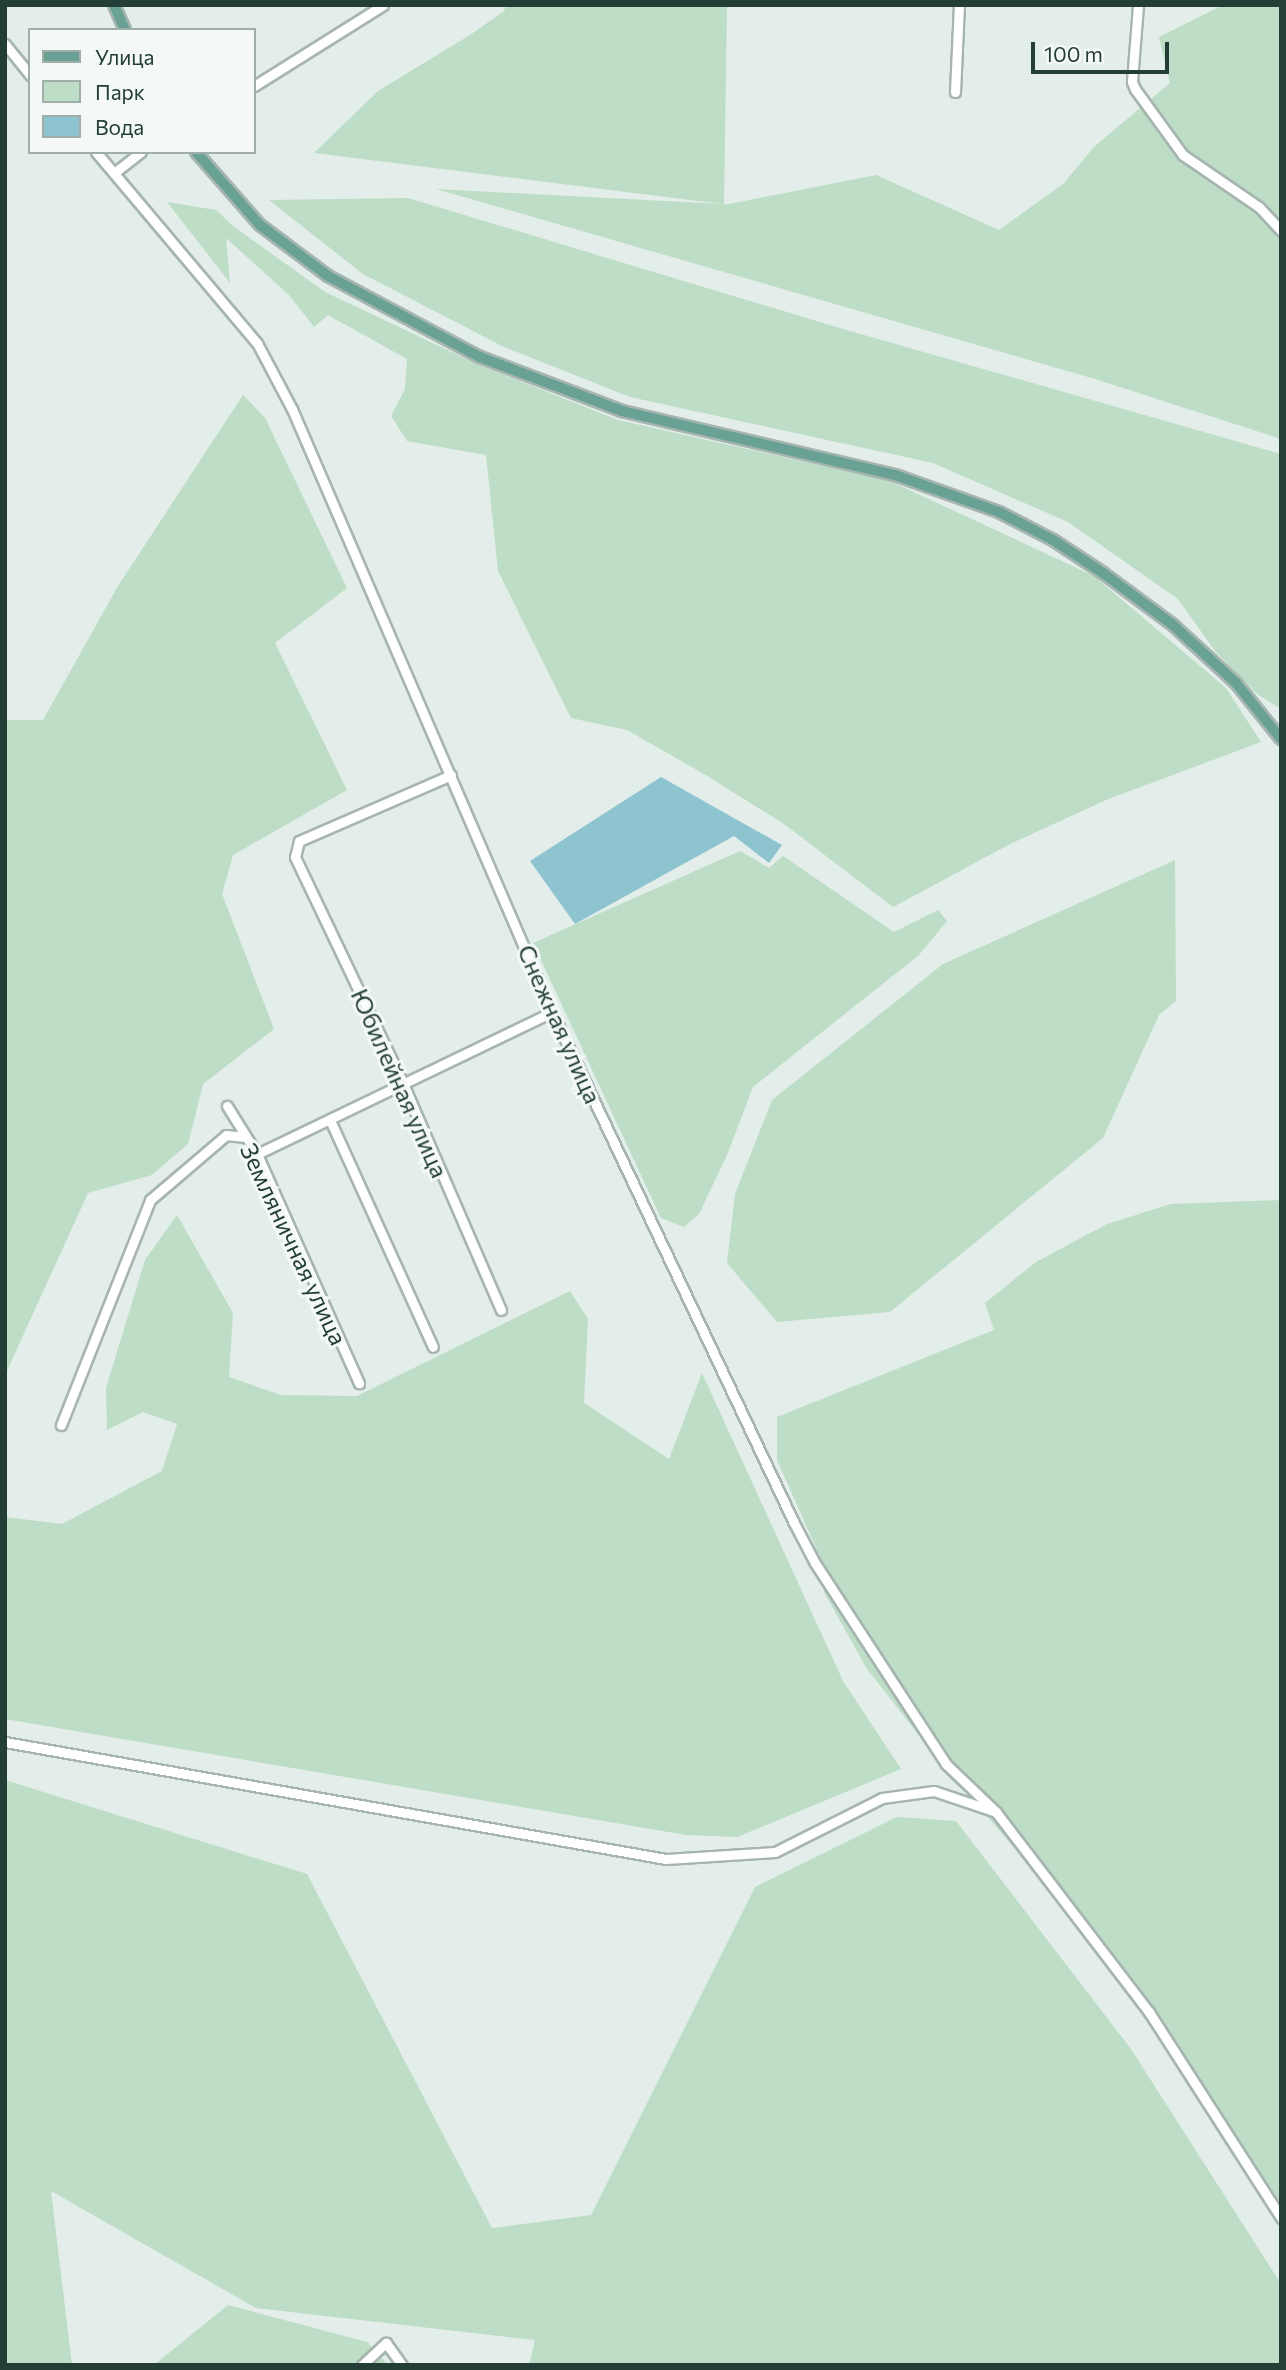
<!DOCTYPE html>
<meta charset="utf-8">
<style>
body{margin:0}
#map{position:relative;width:1286px;height:2370px;overflow:hidden;background:#e3ede9;font-family:Commissioner,sans-serif}
div>[style]{position:absolute}
[style*='--x']{left:calc(var(--x)*1px);top:calc(var(--y)*1px);width:calc(var(--w)*1px);rotate:calc(var(--a)*1deg)}
.green>*{inset:0;background:#bdddc6}
.water>*{inset:0;background:#8dc4d0}
.roads{filter:drop-shadow(2px 0 #a6b5b0) drop-shadow(-2px 0 #a6b5b0) drop-shadow(0 2px #a6b5b0) drop-shadow(0 -2px #a6b5b0)}
.minor>*{height:9px;margin:-4.5px;padding:0 4.5px;transform-origin:4.5px;border-radius:4.5px;background:#fff}
.major>*{height:10px;margin:-5px;padding:0 5px;transform-origin:5px;border-radius:5px;background:#69a194}
span{translate:-50% -50%;white-space:nowrap;text-align:center;line-height:1.15;-webkit-text-stroke:6px #f4f9f7;paint-order:stroke}
.street-label{font-size:24px;color:#233e37}
.frame{position:absolute;inset:0;border:7px solid #233e37;pointer-events:none}
.legend{position:absolute;left:28px;top:28px;width:228px;height:126px;box-sizing:border-box;background:#f4f9f7;border:2px solid #a0aeaa;margin:0;padding:9px 12px;list-style:none;font-size:21px;color:#233e37}
.legend li{display:flex;align-items:center;gap:14px;height:35px}
.legend b{width:35px;border:2px solid #a0aeaa}
.scale{position:absolute;left:1031px;top:42px;width:138px;height:32px;box-sizing:border-box;border:4px solid #233e37;border-top:0;padding-left:9px;font-size:21px;line-height:24px;white-space:nowrap;color:#233e37;-webkit-text-stroke:5px #f4f9f7;paint-order:stroke}
</style>
<div id="map">
<div class="green">
<div style="clip-path:polygon(507px 5px,727px 5px,724px 205px,876px 175px,999px 230px,1063px 184px,1094px 147px,1170px 83px,1159px 37px,1223px 5px,1281px 5px,1281px 439px,1095px 379px,436px 189px,722px 204px,314px 153px,378px 91px,470px 35px,503px 12px)"></div>
<div style="clip-path:polygon(408px 198px,843px 329px,1281px 454px,1281px 709px,1257px 694px,1215px 651px,1178px 599px,1068px 522px,933px 463px,630px 397px,502px 346px,363px 274px,269px 200px)"></div>
<div style="clip-path:polygon(167px 202px,216px 210px,233px 226px,325px 292px,477px 364px,618px 420px,890px 481px,1094px 576px,1226px 688px,1261px 742px,1106px 800px,1012px 843px,893px 907px,784px 824px,704px 774px,627px 730px,571px 718px,498px 571px,486px 455px,407px 441px,391px 416px,405px 389px,407px 359px,328px 315px,314px 327px,289px 295px,226px 238px,230px 283px)"></div>
<div style="clip-path:polygon(243px 395px,265px 418px,347px 588px,275px 643px,347px 790px,233px 855px,222px 894px,274px 1029px,203px 1084px,188px 1144px,152px 1175px,88px 1193px,5px 1375px,5px 720px,43px 720px,118px 586px)"></div>
<div style="clip-path:polygon(740px 851px,769px 868px,783px 856px,894px 932px,938px 910px,947px 921px,919px 955px,753px 1087px,727px 1155px,699px 1214px,684px 1227px,661px 1218px,533px 943px)"></div>
<div style="clip-path:polygon(1175px 860px,1176px 1001px,1159px 1015px,1103px 1138px,890px 1312px,777px 1322px,727px 1263px,735px 1194px,772px 1100px,943px 964px)"></div>
<div style="clip-path:polygon(1281px 1200px,1281px 2203px,1262px 2183px,1152px 2009px,933px 1753px,867px 1669px,824px 1592px,825px 1568px,777px 1460px,777px 1417px,994px 1330px,985px 1303px,1036px 1262px,1107px 1224px,1171px 1204px)"></div>
<div style="clip-path:polygon(177px 1215px,233px 1313px,229px 1377px,281px 1395px,357px 1396px,570px 1291px,588px 1319px,584px 1403px,669px 1459px,702px 1373px,843px 1681px,901px 1769px,737px 1837px,686px 1835px,5px 1719px,5px 1517px,62px 1524px,162px 1471px,177px 1424px,143px 1412px,107px 1430px,106px 1388px,145px 1260px)"></div>
<div style="clip-path:polygon(5px 1780px,307px 1874px,492px 2228px,591px 2215px,755px 1887px,897px 1817px,956px 1821px,1131px 2049px,1281px 2284px,1281px 2365px,529px 2365px,535px 2340px,256px 2308px,51px 2191px,72px 2365px,5px 2365px)"></div>
<div style="clip-path:polygon(228px 2305px,367px 2342px,388px 2365px,154px 2365px)"></div>
</div>
<div class="water">
<div style="clip-path:polygon(661px 777px,782px 845px,769px 863px,734px 836px,575px 924px,530px 861px)"></div>
</div>
<div class="roads">
<div class="minor">
<div style="--x:1138;--y:5;--w:77;--a:94.5"></div>
<div style="--x:1132;--y:82;--w:8;--a:67"></div>
<div style="--x:1135;--y:89;--w:82;--a:54"></div>
<div style="--x:1183;--y:155;--w:92;--a:34.4"></div>
<div style="--x:1259;--y:207;--w:33;--a:47"></div>
<div style="--x:5;--y:44;--w:40;--a:51"></div>
<div style="--x:254;--y:86;--w:152;--a:-32.1"></div>
<div style="--x:955;--y:92;--w:87;--a:-87.4"></div>
<div style="--x:96;--y:152;--w:250;--a:49.9"></div>
<div style="--x:257;--y:343;--w:75;--a:62.1"></div>
<div style="--x:292;--y:409;--w:657;--a:66.68"></div>
<div style="--x:552;--y:1012;--w:563;--a:64.66"></div>
<div style="--x:793;--y:1521;--w:47;--a:62.4"></div>
<div style="--x:815;--y:1563;--w:240;--a:56.9"></div>
<div style="--x:946;--y:1764;--w:69;--a:43.8"></div>
<div style="--x:114;--y:173;--w:34;--a:-38"></div>
<div style="--x:451;--y:775;--w:166;--a:156.5"></div>
<div style="--x:299;--y:841;--w:16;--a:104"></div>
<div style="--x:295;--y:857;--w:254;--a:64.5"></div>
<div style="--x:404;--y:1086;--w:244;--a:66.6"></div>
<div style="--x:227;--y:1106;--w:57;--a:58"></div>
<div style="--x:257;--y:1154;--w:251;--a:66"></div>
<div style="--x:330;--y:1120;--w:249;--a:65.6"></div>
<div style="--x:257;--y:1154;--w:327;--a:-25.7"></div>
<div style="--x:61;--y:1425;--w:242;--a:-68.4"></div>
<div style="--x:150;--y:1200;--w:100;--a:-40.5"></div>
<div style="--x:226;--y:1135;--w:19;--a:6"></div>
<div style="--x:5;--y:1742;--w:671;--a:10.04"></div>
<div style="--x:666;--y:1859;--w:109;--a:-3.7"></div>
<div style="--x:775;--y:1852;--w:120;--a:-26.8"></div>
<div style="--x:882;--y:1798;--w:52;--a:-7.7"></div>
<div style="--x:934;--y:1791;--w:65;--a:18.7"></div>
<div style="--x:996;--y:1812;--w:252;--a:52.6"></div>
<div style="--x:1149;--y:2012;--w:245;--a:57.3"></div>
<div style="--x:362;--y:2365;--w:33;--a:-43"></div>
<div style="--x:386;--y:2343;--w:27;--a:54"></div>
</div>
<div class="major">
<div style="--x:114;--y:5;--w:27;--a:66"></div>
<div style="--x:196;--y:152;--w:97;--a:48.8"></div>
<div style="--x:260;--y:225;--w:85;--a:36.9"></div>
<div style="--x:328;--y:276;--w:172;--a:28.1"></div>
<div style="--x:480;--y:357;--w:152;--a:20.8"></div>
<div style="--x:622;--y:411;--w:280;--a:13.2"></div>
<div style="--x:895;--y:475;--w:110;--a:19.6"></div>
<div style="--x:999;--y:512;--w:61;--a:27.4"></div>
<div style="--x:1053;--y:540;--w:60;--a:33.4"></div>
<div style="--x:1103;--y:573;--w:87;--a:36.6"></div>
<div style="--x:1173;--y:625;--w:86;--a:42.6"></div>
<div style="--x:1236;--y:683;--w:72;--a:51.2"></div>
</div>
</div>
<div class="street-label">
<span style="left:560px;top:1024px;rotate:66deg">Снежная улица</span>
<span style="left:400px;top:1083px;rotate:66deg">Юбилейная улица</span>
<span style="left:294px;top:1244px;rotate:65deg">Земляничная улица</span>
</div>
<div class="frame"></div>
<ul class="legend">
<li><b style="height:9px;background:#69a194"></b>Улица</li>
<li><b style="height:19px;background:#bdddc6"></b>Парк</li>
<li><b style="height:19px;background:#8dc4d0"></b>Вода</li>
</ul>
<div class="scale">100 m</div>
</div>
